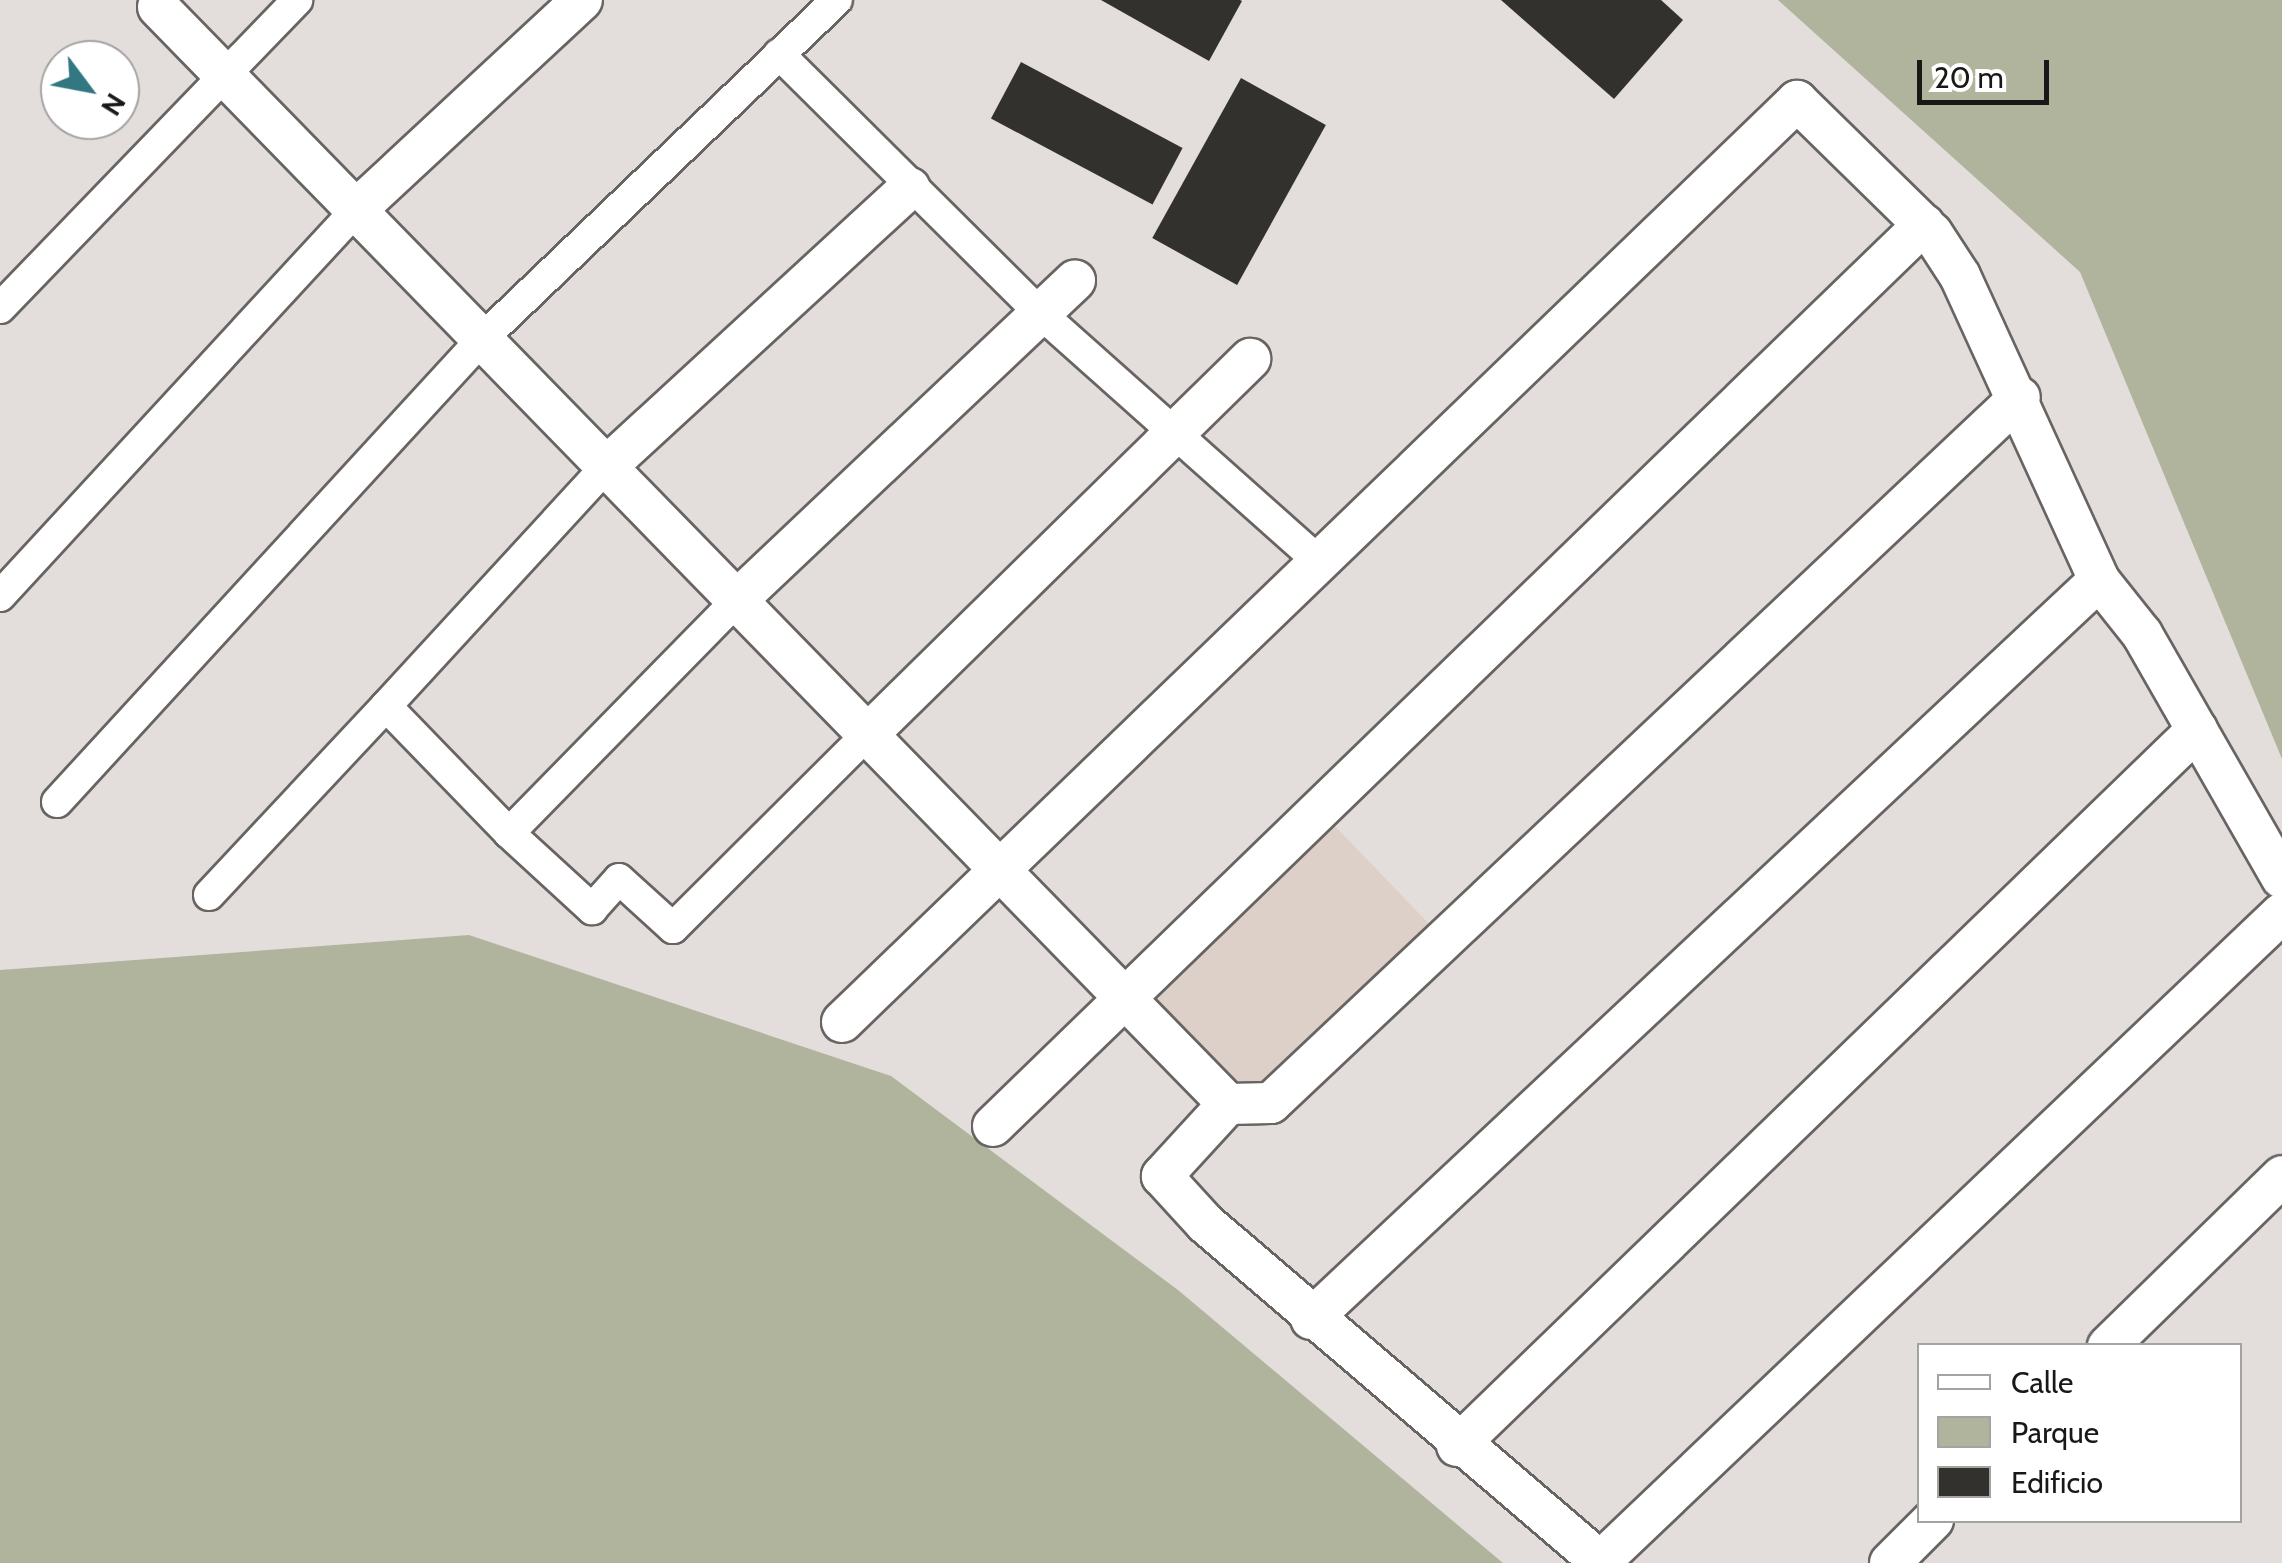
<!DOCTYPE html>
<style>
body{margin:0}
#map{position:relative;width:2282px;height:1563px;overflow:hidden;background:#e3dedb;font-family:Cabin,sans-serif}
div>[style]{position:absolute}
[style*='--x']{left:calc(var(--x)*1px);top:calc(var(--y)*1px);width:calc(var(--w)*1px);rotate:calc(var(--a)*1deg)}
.built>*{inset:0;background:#dcd0c9}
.green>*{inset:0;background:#b1b49d}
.building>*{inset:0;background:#32312d;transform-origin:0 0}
.roads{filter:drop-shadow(2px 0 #686462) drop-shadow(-2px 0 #686462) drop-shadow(0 2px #686462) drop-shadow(0 -2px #686462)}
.pedestrian>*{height:30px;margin:-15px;padding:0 15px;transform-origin:15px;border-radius:15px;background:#fff}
.minor>*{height:40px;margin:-20px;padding:0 20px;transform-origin:20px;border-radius:20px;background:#fff}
span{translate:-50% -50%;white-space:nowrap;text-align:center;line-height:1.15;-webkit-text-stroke:10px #fff;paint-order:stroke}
.legend{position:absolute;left:1917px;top:1343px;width:325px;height:180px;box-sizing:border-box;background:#fff;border:2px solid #a3a3a2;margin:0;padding:12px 18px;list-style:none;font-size:30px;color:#1a1817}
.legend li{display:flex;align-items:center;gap:20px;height:50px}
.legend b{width:50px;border:2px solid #a3a3a2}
.north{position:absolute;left:40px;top:40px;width:100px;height:100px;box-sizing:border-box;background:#fff;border:2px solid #a3a3a2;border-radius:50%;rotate:122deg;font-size:28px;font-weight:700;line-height:40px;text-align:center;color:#1a1817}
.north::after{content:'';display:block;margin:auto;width:35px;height:45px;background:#317883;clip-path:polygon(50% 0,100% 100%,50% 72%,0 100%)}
.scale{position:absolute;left:1917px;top:60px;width:132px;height:45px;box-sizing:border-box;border:5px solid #1a1817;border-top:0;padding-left:12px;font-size:30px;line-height:35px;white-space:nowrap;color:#1a1817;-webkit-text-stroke:8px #fff;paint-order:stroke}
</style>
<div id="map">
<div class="built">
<div style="clip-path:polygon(1331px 822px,1434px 929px,1263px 1091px,1245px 1091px,1147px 997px)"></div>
</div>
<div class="green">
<div style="clip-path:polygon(1778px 0,2282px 0,2282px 759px,2080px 272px)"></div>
<div style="clip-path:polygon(469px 935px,891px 1076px,1178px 1290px,1503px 1563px,0 1563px,0 970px)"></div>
</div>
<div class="building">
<div style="clip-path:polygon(1101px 0,1240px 0,1242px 1px,1209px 61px)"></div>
<div style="clip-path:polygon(1501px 0,1661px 0,1683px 20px,1614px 99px)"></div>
<div style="left:1021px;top:62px;width:183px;height:64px;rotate:28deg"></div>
<div style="left:1241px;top:78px;width:97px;height:183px;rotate:29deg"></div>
</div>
<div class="roads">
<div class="pedestrian">
<div style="--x:779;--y:54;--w:368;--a:44.8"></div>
<div style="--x:1040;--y:313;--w:374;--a:41.7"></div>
<div style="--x:0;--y:308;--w:428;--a:-46"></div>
<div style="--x:0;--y:596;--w:527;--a:-47.31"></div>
<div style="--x:386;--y:706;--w:323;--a:-47.4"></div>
<div style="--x:57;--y:802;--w:628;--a:-47.45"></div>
<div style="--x:482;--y:339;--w:491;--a:-43.7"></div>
<div style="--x:509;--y:833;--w:113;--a:42.5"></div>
<div style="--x:592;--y:909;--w:40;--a:-48"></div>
<div style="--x:619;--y:879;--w:73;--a:42.2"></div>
<div style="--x:673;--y:928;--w:271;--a:-44.9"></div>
<div style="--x:209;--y:895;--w:259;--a:-46.9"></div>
<div style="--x:386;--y:706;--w:177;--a:45.9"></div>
<div style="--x:509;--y:833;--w:323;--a:-45.6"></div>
</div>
<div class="minor">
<div style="--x:158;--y:7;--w:1532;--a:45.71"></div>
<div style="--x:1228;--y:1104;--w:98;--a:132.5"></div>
<div style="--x:1162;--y:1176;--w:65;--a:47.5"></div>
<div style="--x:1206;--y:1224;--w:521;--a:40.57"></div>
<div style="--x:357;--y:209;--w:307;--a:-42.9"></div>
<div style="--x:605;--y:468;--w:414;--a:-42.6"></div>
<div style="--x:735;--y:602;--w:468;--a:-43.4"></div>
<div style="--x:865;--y:737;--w:540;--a:-44.47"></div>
<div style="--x:842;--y:1022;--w:1327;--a:-43.96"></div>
<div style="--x:1797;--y:101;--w:189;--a:44.4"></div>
<div style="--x:1932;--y:233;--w:51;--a:56.9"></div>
<div style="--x:1960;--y:276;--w:334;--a:65.4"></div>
<div style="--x:2099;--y:580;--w:69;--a:51.5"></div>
<div style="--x:2142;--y:634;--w:281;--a:60.2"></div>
<div style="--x:1228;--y:1104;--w:43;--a:-1.3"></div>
<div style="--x:1271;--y:1103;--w:1029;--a:-43.31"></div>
<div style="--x:993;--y:1126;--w:1296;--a:-44.09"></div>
<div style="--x:1311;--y:1319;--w:1080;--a:-43.16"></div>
<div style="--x:2108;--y:1346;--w:243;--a:-44.3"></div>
<div style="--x:1457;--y:1446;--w:1030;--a:-44.06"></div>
<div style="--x:1600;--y:1562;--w:941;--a:-43.58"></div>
<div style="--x:1890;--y:1563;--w:61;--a:-45"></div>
</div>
</div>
<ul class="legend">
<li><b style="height:12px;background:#fff"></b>Calle</li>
<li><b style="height:28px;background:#b1b49d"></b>Parque</li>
<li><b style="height:28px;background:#32312d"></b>Edificio</li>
</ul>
<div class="north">N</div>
<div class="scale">20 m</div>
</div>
